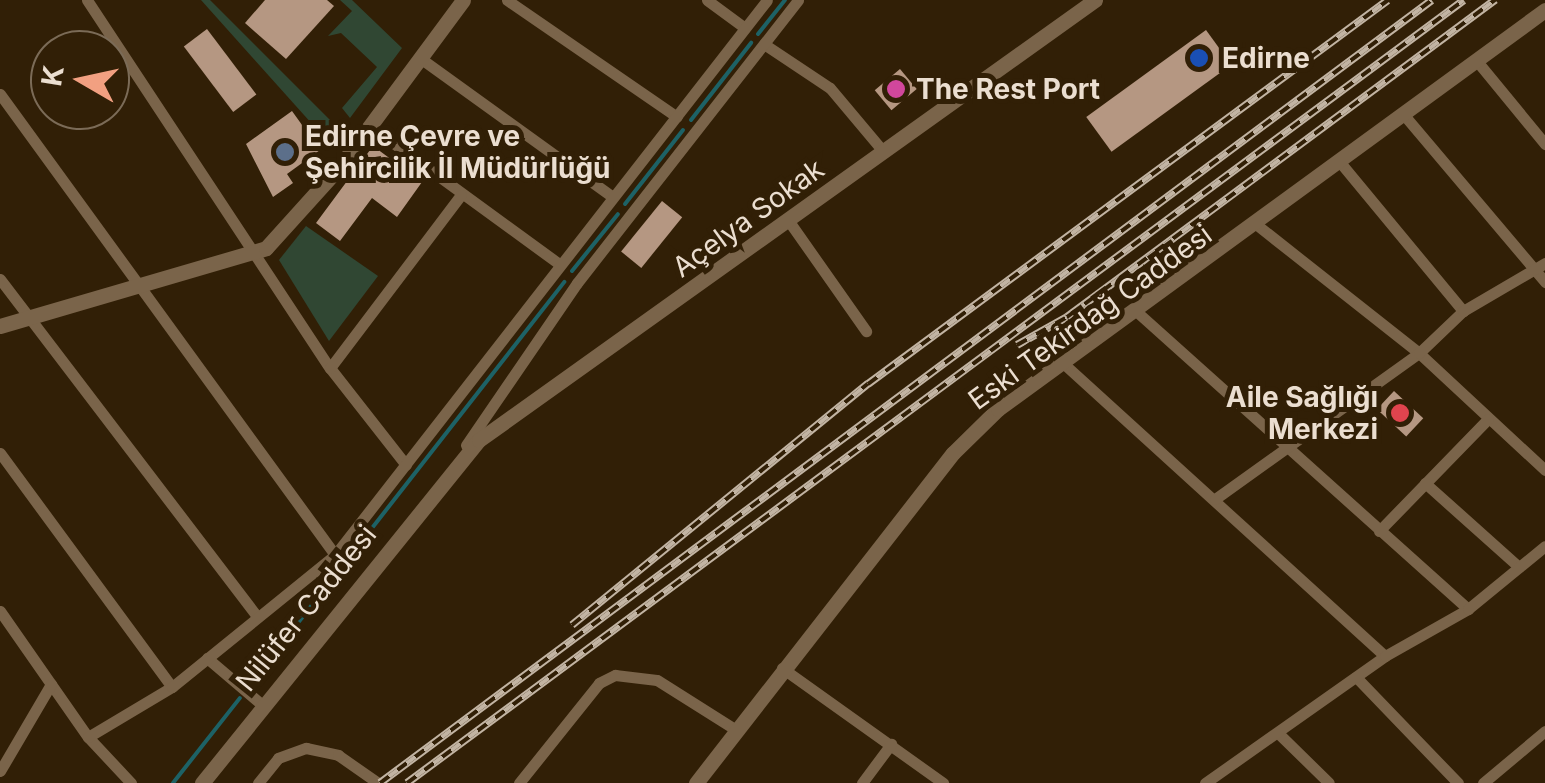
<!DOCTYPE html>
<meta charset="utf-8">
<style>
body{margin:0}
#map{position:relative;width:1545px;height:783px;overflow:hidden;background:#311f06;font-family:Inter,sans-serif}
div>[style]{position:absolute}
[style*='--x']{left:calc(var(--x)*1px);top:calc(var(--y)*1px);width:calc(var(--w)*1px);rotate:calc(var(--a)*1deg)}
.green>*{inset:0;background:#304733}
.stream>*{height:4px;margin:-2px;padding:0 2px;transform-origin:2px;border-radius:2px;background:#1d6266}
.building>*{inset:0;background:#b59782;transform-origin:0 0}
.street>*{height:11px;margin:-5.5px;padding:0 5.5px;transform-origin:5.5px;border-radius:5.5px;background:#7a644a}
.secondary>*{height:15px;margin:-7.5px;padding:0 7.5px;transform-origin:7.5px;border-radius:7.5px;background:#7a644a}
.rail>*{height:8px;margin-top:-4px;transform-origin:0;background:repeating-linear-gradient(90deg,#311f06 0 11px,#c2b4a3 0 22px);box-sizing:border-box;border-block:2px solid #c2b4a3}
.dots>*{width:28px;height:28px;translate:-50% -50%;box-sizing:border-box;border:5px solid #311f06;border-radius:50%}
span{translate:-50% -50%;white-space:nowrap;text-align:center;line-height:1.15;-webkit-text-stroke:10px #311f06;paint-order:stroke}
.poi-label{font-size:28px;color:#ebded0;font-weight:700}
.left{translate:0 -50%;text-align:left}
.right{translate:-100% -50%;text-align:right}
.street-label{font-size:28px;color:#ebded0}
.north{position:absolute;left:30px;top:30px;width:100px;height:100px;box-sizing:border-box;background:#311f06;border:2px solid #7b6b57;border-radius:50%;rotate:279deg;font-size:28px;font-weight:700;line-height:40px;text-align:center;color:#ebded0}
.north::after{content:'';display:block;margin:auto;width:35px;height:45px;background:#f2a081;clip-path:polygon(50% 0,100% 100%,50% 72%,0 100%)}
</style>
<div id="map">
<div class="green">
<div style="clip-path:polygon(201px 0,210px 0,341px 131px,330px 144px)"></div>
<div style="clip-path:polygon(340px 0,352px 0,402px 48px,350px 118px,342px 108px,377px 67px,341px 33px,328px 36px,352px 11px)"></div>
<div style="clip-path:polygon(306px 226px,378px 276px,329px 341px,279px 260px)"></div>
</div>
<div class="stream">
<div style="--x:758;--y:34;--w:43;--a:-51.5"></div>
<div style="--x:691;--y:120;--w:98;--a:-52.1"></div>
<div style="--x:625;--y:204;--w:94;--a:-51.9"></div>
<div style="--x:572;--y:271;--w:73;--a:-51.1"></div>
<div style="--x:283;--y:642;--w:457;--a:-52"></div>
<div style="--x:254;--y:680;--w:36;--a:-53"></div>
<div style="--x:173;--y:783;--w:108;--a:-51.8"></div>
</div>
<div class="building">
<div style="clip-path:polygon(265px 0,327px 0,334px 6px,286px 59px,245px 23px)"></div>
<div style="left:207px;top:29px;width:82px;height:29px;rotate:53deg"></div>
<div style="left:1206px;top:30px;width:43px;height:148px;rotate:54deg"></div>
<div style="left:900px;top:69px;width:26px;height:33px;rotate:50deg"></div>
<div style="clip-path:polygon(292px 111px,320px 150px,287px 174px,293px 183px,273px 197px,246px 144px)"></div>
<div style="clip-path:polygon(373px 146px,422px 182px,397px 217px,372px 198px,340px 241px,316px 223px)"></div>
<div style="left:662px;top:201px;width:26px;height:65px;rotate:39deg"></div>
<div style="left:1394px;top:391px;width:40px;height:25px;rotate:43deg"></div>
</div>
<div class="street">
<div style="--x:87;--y:0;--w:441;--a:56.6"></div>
<div style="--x:330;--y:368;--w:123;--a:51.9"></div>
<div style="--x:507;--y:0;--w:206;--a:34.5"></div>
<div style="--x:707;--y:0;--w:47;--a:36.4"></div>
<div style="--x:764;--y:44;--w:79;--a:33.7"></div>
<div style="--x:830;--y:88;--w:81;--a:50"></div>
<div style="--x:420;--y:58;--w:236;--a:35.8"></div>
<div style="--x:1476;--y:60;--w:109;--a:50.6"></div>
<div style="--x:0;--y:94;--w:570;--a:53.99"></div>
<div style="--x:1404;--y:115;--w:219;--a:49.8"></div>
<div style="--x:370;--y:126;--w:234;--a:36.1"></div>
<div style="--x:1339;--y:161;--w:195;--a:50.4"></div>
<div style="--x:788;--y:220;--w:136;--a:54.9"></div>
<div style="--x:1257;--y:225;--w:206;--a:38.3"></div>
<div style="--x:1419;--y:353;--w:172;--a:42.9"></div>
<div style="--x:0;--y:279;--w:424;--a:52.7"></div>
<div style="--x:1137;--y:312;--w:445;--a:41.9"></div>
<div style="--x:1064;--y:364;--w:434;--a:42.3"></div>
<div style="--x:330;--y:368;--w:217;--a:-52.9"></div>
<div style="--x:466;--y:445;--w:196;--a:-55.6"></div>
<div style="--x:577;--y:283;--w:359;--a:-52"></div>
<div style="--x:0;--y:453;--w:290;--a:53.7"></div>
<div style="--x:1425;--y:483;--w:126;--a:41.8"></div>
<div style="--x:1215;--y:499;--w:251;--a:-35.6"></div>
<div style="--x:1419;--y:353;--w:61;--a:-43.7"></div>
<div style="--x:1463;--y:311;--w:95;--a:-30.3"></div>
<div style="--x:1379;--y:531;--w:156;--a:-45.8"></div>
<div style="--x:0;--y:611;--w:154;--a:55.1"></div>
<div style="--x:88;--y:737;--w:63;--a:46.9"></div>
<div style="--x:207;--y:658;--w:71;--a:40.4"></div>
<div style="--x:782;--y:668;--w:198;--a:35.5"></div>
<div style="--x:1356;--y:677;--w:147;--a:46.1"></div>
<div style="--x:1278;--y:733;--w:71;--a:44.4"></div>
<div style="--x:88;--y:737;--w:98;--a:-30.8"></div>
<div style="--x:172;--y:687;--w:210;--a:-39"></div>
<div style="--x:335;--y:555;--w:703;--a:-52.1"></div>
<div style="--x:0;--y:771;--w:101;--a:-59.6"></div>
<div style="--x:258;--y:783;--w:32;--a:-51"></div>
<div style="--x:278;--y:758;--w:30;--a:-20"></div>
<div style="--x:306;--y:748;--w:33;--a:12"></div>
<div style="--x:338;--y:755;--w:49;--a:35"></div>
<div style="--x:519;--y:783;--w:128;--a:-51.3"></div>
<div style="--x:599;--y:683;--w:18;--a:-27"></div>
<div style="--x:615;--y:675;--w:42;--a:6.8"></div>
<div style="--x:657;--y:680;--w:93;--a:32.3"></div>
<div style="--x:862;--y:783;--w:49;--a:-53.4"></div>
<div style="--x:1205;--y:783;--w:220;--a:-35.2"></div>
<div style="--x:1385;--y:656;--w:95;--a:-29.5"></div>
<div style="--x:1468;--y:609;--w:99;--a:-39.3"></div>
<div style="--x:1483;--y:783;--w:81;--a:-40"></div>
</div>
<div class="secondary">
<div style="--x:0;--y:326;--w:277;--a:-16.3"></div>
<div style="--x:266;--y:248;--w:112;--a:-47.9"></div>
<div style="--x:341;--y:165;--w:205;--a:-53.5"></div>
<div style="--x:202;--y:783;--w:441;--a:-51.1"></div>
<div style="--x:479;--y:440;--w:757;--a:-35.54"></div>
<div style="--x:696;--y:783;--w:418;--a:-52.1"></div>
<div style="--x:953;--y:453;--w:63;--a:-44.4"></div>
<div style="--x:998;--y:409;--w:677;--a:-36.11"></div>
</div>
<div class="rail">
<div style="--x:1017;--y:345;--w:57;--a:-29.2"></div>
<div style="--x:1067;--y:317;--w:533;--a:-36.53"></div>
<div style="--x:572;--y:625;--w:382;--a:-39.2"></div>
<div style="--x:868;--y:384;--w:646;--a:-36.44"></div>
<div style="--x:380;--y:783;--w:1311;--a:-36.66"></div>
<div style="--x:407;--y:783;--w:1315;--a:-36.53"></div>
</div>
<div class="dots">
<div style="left:1199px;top:58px;background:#1a4fb4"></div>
<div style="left:896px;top:89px;background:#d1479c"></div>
<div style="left:285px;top:152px;background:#5c6f8a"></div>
<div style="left:1400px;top:413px;background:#e0444e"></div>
</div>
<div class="poi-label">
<span class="left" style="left:1222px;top:58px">Edirne</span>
<span class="left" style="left:916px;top:89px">The Rest Port</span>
<span class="left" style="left:305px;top:152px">Edirne Çevre ve<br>Şehircilik İl Müdürlüğü</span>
<span class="right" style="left:1378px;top:413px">Aile Sağlığı<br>Merkezi</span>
</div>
<div class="street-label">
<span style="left:748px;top:218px;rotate:-36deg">Açelya Sokak</span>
<span style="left:1090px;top:317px;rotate:-36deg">Eski Tekirdağ Caddesi</span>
<span style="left:306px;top:608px;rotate:-51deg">Nilüfer Caddesi</span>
</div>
<div class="north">K</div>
</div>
